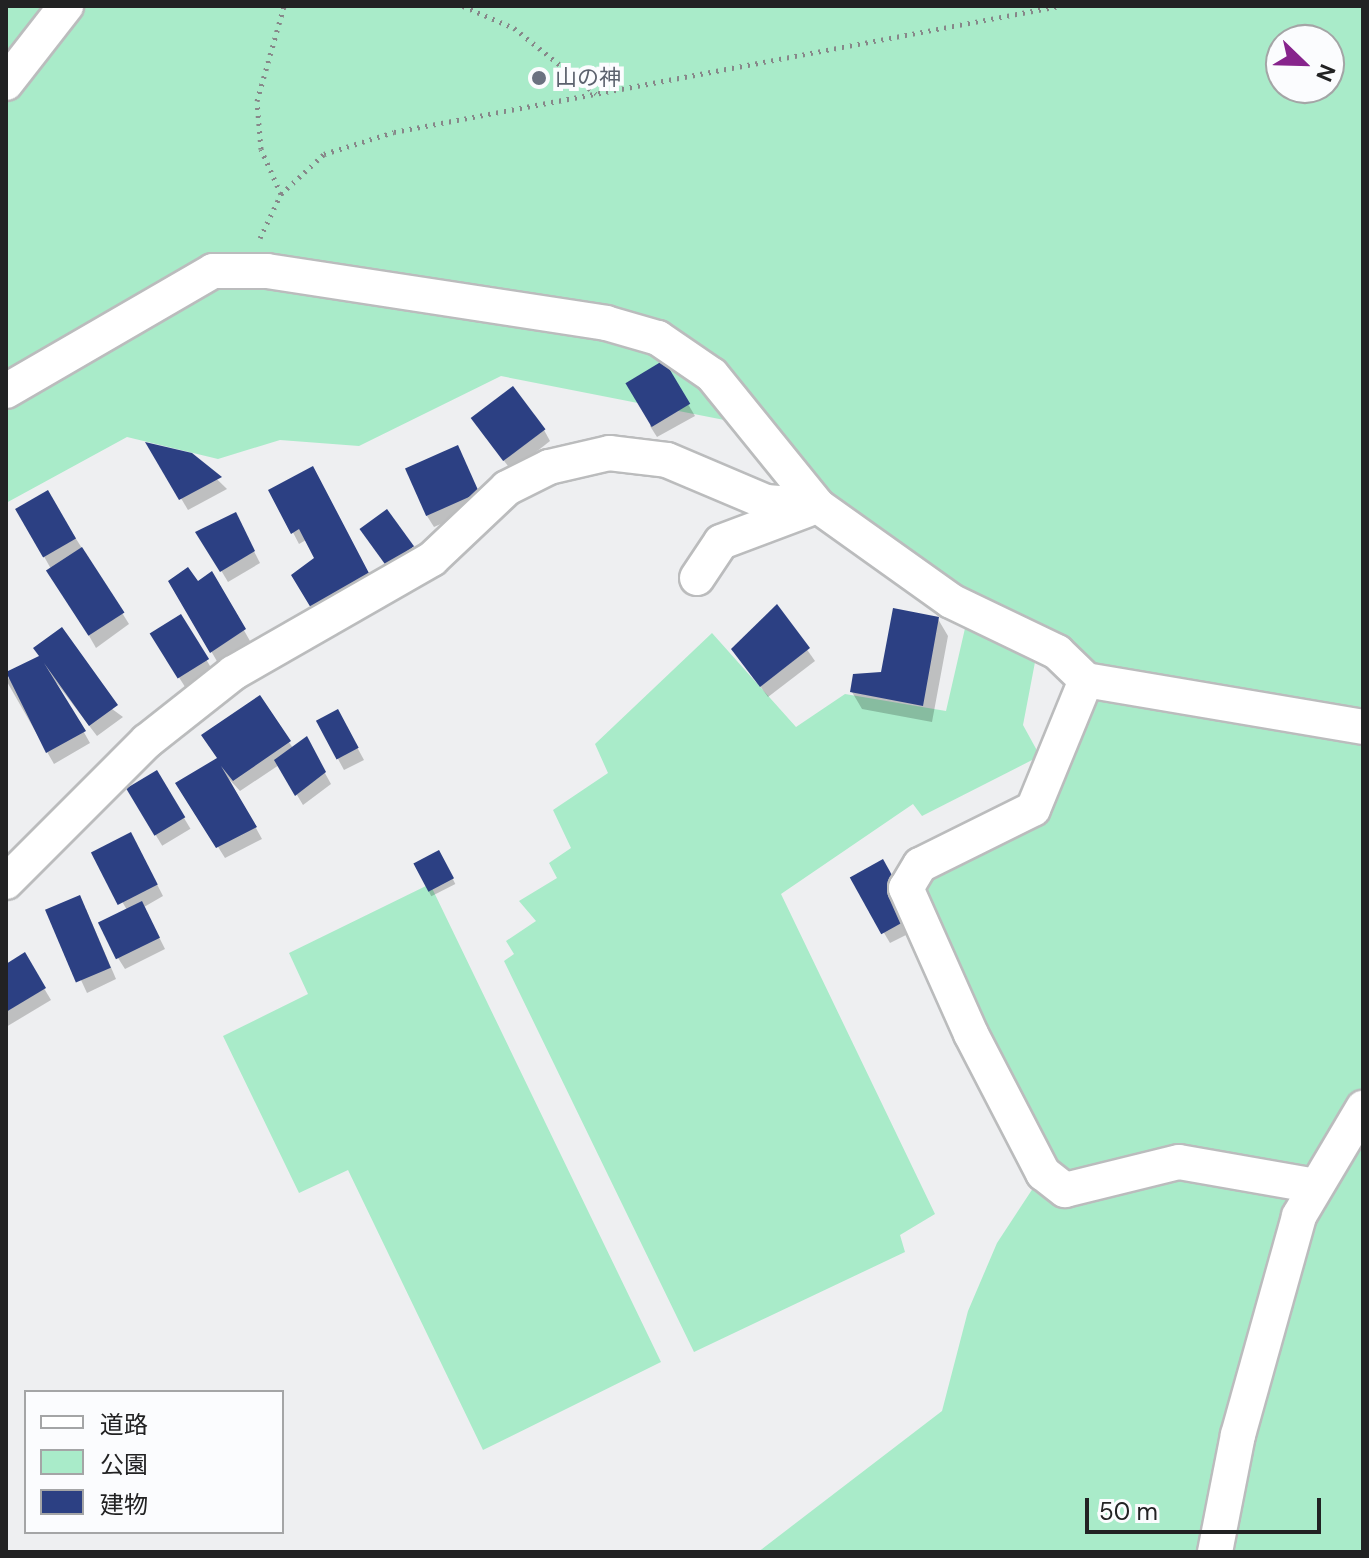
<!DOCTYPE html>
<meta charset="utf-8">
<style>
body{margin:0}
#map{position:relative;width:1369px;height:1558px;overflow:hidden;background:#eeeff1;font-family:"DM Sans","Noto Sans JP",sans-serif}
div>[style]{position:absolute}
[style*='--x']{left:calc(var(--x)*1px);top:calc(var(--y)*1px);width:calc(var(--w)*1px);rotate:calc(var(--a)*1deg)}
.green>*{inset:0;background:#a9ebc9}
.shadow>*{inset:0;background:#0003;transform-origin:0 0}
.building>*{inset:0;background:#2c4083;transform-origin:0 0}
.path>*{height:5px;margin-top:-2.5px;transform-origin:0;background:repeating-linear-gradient(90deg,#878789 0 2px,transparent 0 8px)}
.roads{filter:drop-shadow(2px 0 #bbbcbd) drop-shadow(-2px 0 #bbbcbd) drop-shadow(0 2px #bbbcbd) drop-shadow(0 -2px #bbbcbd)}
.street>*{height:34px;margin:-17px;padding:0 17px;transform-origin:17px;border-radius:17px;background:#fff}
.dots>*{width:22px;height:22px;translate:-50% -50%;box-sizing:border-box;border:4px solid #fbfcfe;border-radius:50%}
span{translate:-50% -50%;white-space:nowrap;text-align:center;line-height:1.15;-webkit-text-stroke:8px #fbfcfe;paint-order:stroke}
.worship-label{font-size:22px;color:#5b616d}
.left{translate:0 -50%;text-align:left}
.frame{position:absolute;inset:0;border:8px solid #222223;pointer-events:none}
.legend{position:absolute;left:24px;top:1390px;width:260px;height:144px;box-sizing:border-box;background:#fbfcfe;border:2px solid #a4a5a6;margin:0;padding:10px 14px;list-style:none;font-size:24px;color:#222223}
.legend li{display:flex;align-items:center;gap:16px;height:40px}
.legend b{width:40px;border:2px solid #a4a5a6}
.north{position:absolute;left:1265px;top:24px;width:80px;height:80px;box-sizing:border-box;background:#fbfcfe;border:2px solid #a4a5a6;border-radius:50%;rotate:113deg;font-size:22px;font-weight:700;line-height:32px;text-align:center;color:#222223}
.north::after{content:'';display:block;margin:auto;width:28px;height:36px;background:#87248c;clip-path:polygon(50% 0,100% 100%,50% 72%,0 100%)}
.scale{position:absolute;left:1085px;top:1498px;width:236px;height:36px;box-sizing:border-box;border:4px solid #222223;border-top:0;padding-left:10px;font-size:24px;line-height:28px;white-space:nowrap;color:#222223;-webkit-text-stroke:6px #fbfcfe;paint-order:stroke}
</style>
<div id="map">
<div class="green">
<div style="clip-path:polygon(evenodd,6px 6px,1363px 6px,1363px 1552px,758px 1552px,942px 1411px,968px 1311px,997px 1243px,1043px 1173px,906px 888px,1033px 809px,1086px 680px,888px 555px,755px 426px,501px 376px,359px 446px,280px 440px,218px 459px,127px 437px,6px 503px,6px 6px,1281px 40px,1329px 40px,1329px 88px,1281px 88px,1281px 40px)"></div>
<div style="clip-path:polygon(966px 624px,1036px 657px,1023px 725px,1040px 756px,922px 816px,913px 804px,781px 894px,935px 1214px,900px 1235px,905px 1252px,694px 1352px,504px 961px,514px 954px,506px 941px,536px 921px,519px 901px,557px 878px,549px 863px,571px 848px,553px 810px,608px 773px,595px 744px,712px 633px,796px 727px,845px 694px,946px 711px)"></div>
<div style="clip-path:polygon(430px 884px,661px 1362px,483px 1450px,348px 1170px,299px 1193px,223px 1036px,308px 994px,289px 953px)"></div>
</div>
<div class="shadow">
<div style="clip-path:polygon(664px 363px,695px 416px,657px 437px,650px 426px)"></div>
<div style="clip-path:polygon(480px 430px,544px 430px,550px 441px,512px 471px)"></div>
<div style="clip-path:polygon(149px 445px,192px 455px,227px 489px,188px 510px)"></div>
<div style="clip-path:polygon(457px 448px,484px 505px,434px 527px,427px 516px)"></div>
<div style="clip-path:polygon(271px 490px,376px 589px,319px 618px,293px 576px,316px 559px,306px 540px,299px 544px)"></div>
<div style="clip-path:polygon(47px 492px,129px 624px,96px 648px,17px 509px)"></div>
<div style="clip-path:polygon(387px 512px,419px 558px,396px 576px)"></div>
<div style="clip-path:polygon(241px 526px,260px 563px,228px 582px,198px 532px)"></div>
<div style="clip-path:polygon(212px 574px,250px 641px,218px 663px,171px 582px,197px 584px)"></div>
<div style="clip-path:polygon(777px 607px,815px 661px,768px 697px,734px 650px)"></div>
<div style="clip-path:polygon(181px 617px,213px 671px,187px 690px,159px 646px)"></div>
<div style="clip-path:polygon(938px 619px,948px 636px,932px 722px,862px 709px,852px 692px,883px 674px)"></div>
<div style="clip-path:polygon(41px 657px,123px 717px,97px 736px,55px 681px,90px 743px,54px 764px,6px 680px)"></div>
<div style="clip-path:polygon(259px 698px,293px 748px,306px 739px,331px 784px,303px 805px,279px 765px,240px 791px,229px 779px,262px 839px,225px 858px,184px 793px,218px 759px)"></div>
<div style="clip-path:polygon(338px 712px,364px 760px,344px 770px,338px 759px)"></div>
<div style="left:157px;top:773px;width:65px;height:33px;rotate:59deg"></div>
<div style="clip-path:polygon(137px 845px,163px 896px,144px 907px,165px 949px,125px 969px,118px 958px,127px 910px,96px 857px)"></div>
<div style="left:439px;top:852px;width:36px;height:27px;rotate:63deg"></div>
<div style="clip-path:polygon(852px 879px,920px 928px,890px 943px)"></div>
<div style="clip-path:polygon(86px 909px,116px 979px,87px 993px,50px 913px)"></div>
<div style="clip-path:polygon(24px 955px,51px 1000px,6px 1027px,6px 966px)"></div>
</div>
<div class="building">
<div style="left:664px;top:360px;width:51px;height:45px;rotate:59deg"></div>
<div style="left:513px;top:386px;width:54px;height:53px;rotate:53deg"></div>
<div style="clip-path:polygon(145px 442px,192px 453px,222px 477px,179px 500px)"></div>
<div style="left:458px;top:445px;width:52px;height:58px;rotate:66deg"></div>
<div style="clip-path:polygon(313px 466px,371px 577px,311px 608px,291px 575px,314px 558px,299px 529px,291px 534px,268px 490px)"></div>
<div style="left:48px;top:490px;width:56px;height:38px;rotate:60deg"></div>
<div style="left:387px;top:509px;width:46px;height:34px;rotate:54deg"></div>
<div style="clip-path:polygon(236px 512px,255px 551px,220px 572px,195px 532px)"></div>
<div style="left:82px;top:547px;width:78px;height:43px;rotate:57deg"></div>
<div style="clip-path:polygon(188px 567px,198px 581px,212px 571px,246px 629px,210px 653px,168px 581px)"></div>
<div style="clip-path:polygon(777px 604px,810px 648px,760px 687px,731px 649px)"></div>
<div style="clip-path:polygon(893px 608px,939px 617px,923px 706px,850px 692px,853px 674px,881px 672px)"></div>
<div style="left:181px;top:614px;width:53px;height:37px;rotate:58deg"></div>
<div style="clip-path:polygon(62px 627px,118px 705px,89px 726px,44px 663px,86px 731px,46px 753px,6px 672px,39px 656px,33px 648px)"></div>
<div style="clip-path:polygon(260px 695px,291px 741px,233px 781px,221px 766px,257px 827px,216px 848px,175px 783px,217px 758px,201px 735px)"></div>
<div style="left:338px;top:709px;width:44px;height:25px;rotate:62deg"></div>
<div style="clip-path:polygon(307px 736px,326px 772px,295px 796px,274px 760px)"></div>
<div style="left:157px;top:770px;width:55px;height:36px;rotate:59deg"></div>
<div style="left:131px;top:832px;width:59px;height:45px;rotate:63deg"></div>
<div style="left:439px;top:850px;width:32px;height:29px;rotate:62deg"></div>
<div style="left:883px;top:859px;width:65px;height:38px;rotate:61deg"></div>
<div style="left:80px;top:895px;width:79px;height:38px;rotate:67deg"></div>
<div style="left:142px;top:901px;width:41px;height:49px;rotate:64deg"></div>
<div style="clip-path:polygon(25px 952px,46px 988px,6px 1012px,6px 964px)"></div>
</div>
<div class="path">
<div style="--x:463;--y:6;--w:56;--a:23.3"></div>
<div style="--x:514;--y:28;--w:105;--a:38.8"></div>
<div style="--x:281;--y:194;--w:49;--a:-114"></div>
<div style="--x:261;--y:149;--w:48;--a:-94.8"></div>
<div style="--x:257;--y:101;--w:99;--a:-74.1"></div>
<div style="--x:260;--y:238;--w:49;--a:-64.5"></div>
<div style="--x:281;--y:194;--w:59;--a:-42.9"></div>
<div style="--x:324;--y:154;--w:73;--a:-17.4"></div>
<div style="--x:394;--y:132;--w:677;--a:-10.73"></div>
</div>
<div class="roads">
<div class="street">
<div style="--x:6;--y:83;--w:98;--a:-52.1"></div>
<div style="--x:6;--y:391;--w:239;--a:-30.1"></div>
<div style="--x:213;--y:271;--w:54;--a:0"></div>
<div style="--x:267;--y:271;--w:343;--a:8.7"></div>
<div style="--x:606;--y:323;--w:54;--a:16.1"></div>
<div style="--x:658;--y:338;--w:65;--a:34.4"></div>
<div style="--x:712;--y:375;--w:169;--a:51"></div>
<div style="--x:818;--y:506;--w:163;--a:35.5"></div>
<div style="--x:951;--y:601;--w:118;--a:25.7"></div>
<div style="--x:1057;--y:652;--w:40;--a:44"></div>
<div style="--x:1086;--y:680;--w:281;--a:9.6"></div>
<div style="--x:697;--y:578;--w:43;--a:-56.3"></div>
<div style="--x:721;--y:542;--w:91;--a:-20.6"></div>
<div style="--x:1086;--y:680;--w:139;--a:112.3"></div>
<div style="--x:1033;--y:809;--w:126;--a:153.6"></div>
<div style="--x:920;--y:865;--w:27;--a:121"></div>
<div style="--x:906;--y:888;--w:160;--a:66"></div>
<div style="--x:971;--y:1034;--w:157;--a:62.6"></div>
<div style="--x:1043;--y:1173;--w:28;--a:38"></div>
<div style="--x:1065;--y:1190;--w:117;--a:-13.8"></div>
<div style="--x:1179;--y:1162;--w:139;--a:9.9"></div>
<div style="--x:6;--y:882;--w:199;--a:-45"></div>
<div style="--x:147;--y:741;--w:110;--a:-38.3"></div>
<div style="--x:233;--y:673;--w:229;--a:-29.8"></div>
<div style="--x:432;--y:559;--w:103;--a:-43.4"></div>
<div style="--x:507;--y:488;--w:47;--a:-26.6"></div>
<div style="--x:549;--y:467;--w:62;--a:-13.1"></div>
<div style="--x:609;--y:453;--w:58;--a:6.9"></div>
<div style="--x:667;--y:460;--w:108;--a:23"></div>
<div style="--x:766;--y:502;--w:52;--a:4.4"></div>
<div style="--x:1215;--y:1552;--w:119;--a:-78.9"></div>
<div style="--x:1238;--y:1435;--w:227;--a:-74.4"></div>
<div style="--x:1299;--y:1216;--w:126;--a:-59.3"></div>
</div>
</div>
<div class="dots">
<div style="left:539px;top:78px;background:#6b7280"></div>
</div>
<div class="worship-label">
<span class="left" style="left:555px;top:78px">山の神</span>
</div>
<div class="frame"></div>
<ul class="legend">
<li><b style="height:10px;background:#fff"></b>道路</li>
<li><b style="height:22px;background:#a9ebc9"></b>公園</li>
<li><b style="height:22px;background:#2c4083"></b>建物</li>
</ul>
<div class="north">N</div>
<div class="scale">50 m</div>
</div>
